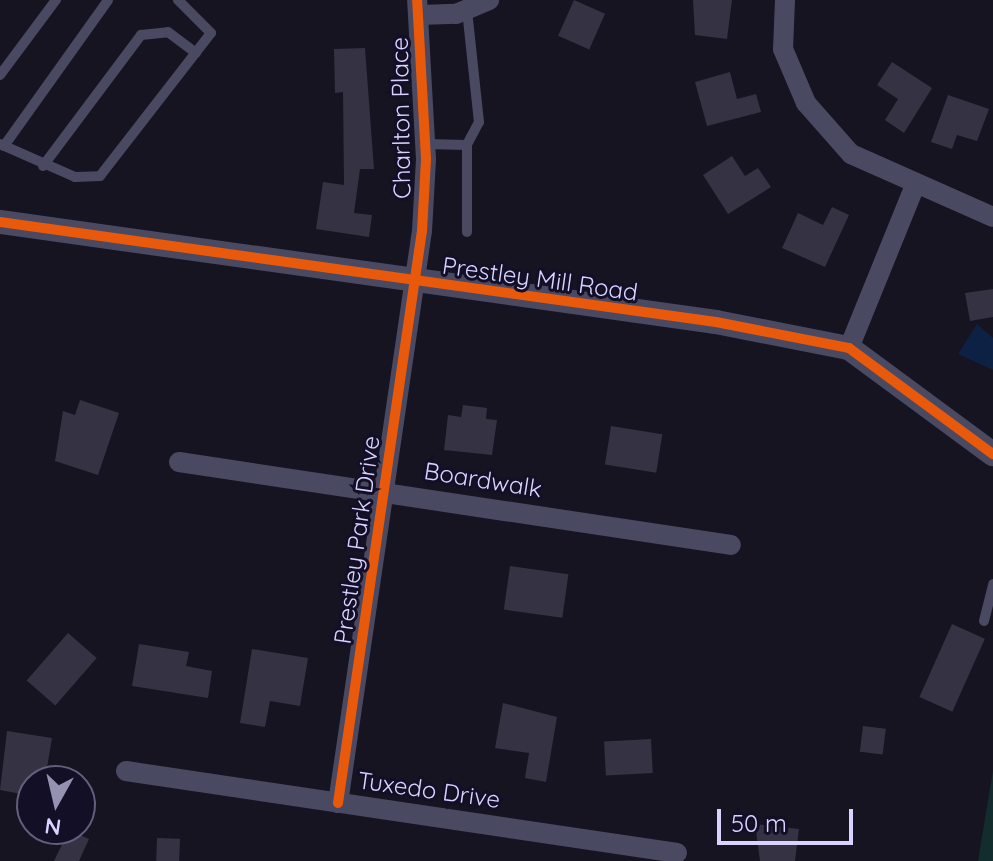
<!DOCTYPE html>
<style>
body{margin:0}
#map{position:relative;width:993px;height:861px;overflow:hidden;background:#161421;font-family:Quicksand,sans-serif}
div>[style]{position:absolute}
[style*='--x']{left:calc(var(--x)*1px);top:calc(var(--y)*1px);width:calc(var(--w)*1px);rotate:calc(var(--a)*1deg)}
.green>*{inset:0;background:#132c2d}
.water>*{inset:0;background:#0d2144}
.building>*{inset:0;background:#343243;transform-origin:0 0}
.service>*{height:10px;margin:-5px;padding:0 5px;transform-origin:5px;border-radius:5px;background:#4a4962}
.minor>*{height:20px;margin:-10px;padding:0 10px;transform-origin:10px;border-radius:10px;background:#4a4962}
.tertiary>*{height:24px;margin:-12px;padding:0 12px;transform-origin:12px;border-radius:12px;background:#4a4962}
.cycleway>*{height:10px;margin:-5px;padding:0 5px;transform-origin:5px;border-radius:5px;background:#e8590c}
span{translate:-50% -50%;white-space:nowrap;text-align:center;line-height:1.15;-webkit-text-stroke:6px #130f26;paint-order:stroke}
.street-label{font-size:24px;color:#d9d4ff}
.north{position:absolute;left:16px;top:765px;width:80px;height:80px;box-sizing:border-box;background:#130f26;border:2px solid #625e7d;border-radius:50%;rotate:188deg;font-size:22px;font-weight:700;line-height:32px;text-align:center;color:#d9d4ff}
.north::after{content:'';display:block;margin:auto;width:28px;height:36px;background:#9591b1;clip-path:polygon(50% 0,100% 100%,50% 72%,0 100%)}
.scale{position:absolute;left:717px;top:809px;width:136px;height:36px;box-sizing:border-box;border:4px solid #d9d4ff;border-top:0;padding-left:10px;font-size:24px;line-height:28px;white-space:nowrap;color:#d9d4ff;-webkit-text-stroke:6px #130f26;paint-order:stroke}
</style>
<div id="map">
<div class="green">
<div style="clip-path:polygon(993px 771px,993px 861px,978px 861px)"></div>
</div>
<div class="water">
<div style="clip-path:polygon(977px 324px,993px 338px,993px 370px,958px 354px)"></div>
</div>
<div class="building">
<div style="left:574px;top:0;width:34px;height:39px;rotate:24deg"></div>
<div style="clip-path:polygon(693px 0,732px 0,727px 39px,695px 35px)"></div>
<div style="clip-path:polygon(365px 48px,374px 169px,360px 169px,354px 213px,372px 215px,369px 237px,316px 229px,323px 182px,344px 185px,343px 92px,335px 93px,334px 49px)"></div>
<div style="clip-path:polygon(892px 62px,932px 88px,904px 133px,885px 120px,898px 99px,877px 85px)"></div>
<div style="clip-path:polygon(730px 72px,737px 99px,756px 94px,761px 112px,707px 126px,695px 82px)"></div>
<div style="clip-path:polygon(948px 95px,989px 109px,977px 141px,957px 135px,952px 149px,931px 142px)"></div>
<div style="clip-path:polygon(732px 156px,745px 176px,758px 168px,771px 187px,728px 214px,703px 175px)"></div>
<div style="clip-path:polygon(832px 207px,849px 215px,825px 267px,782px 248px,798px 213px,823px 225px)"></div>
<div style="clip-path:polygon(993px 289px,993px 317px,970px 321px,965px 293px)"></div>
<div style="clip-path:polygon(80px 400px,119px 413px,98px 475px,55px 461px,63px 411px,75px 415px)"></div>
<div style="clip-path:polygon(463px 405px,487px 408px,486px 419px,497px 420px,492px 455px,444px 450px,448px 415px,461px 417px)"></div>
<div style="left:611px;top:426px;width:52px;height:39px;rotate:9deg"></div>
<div style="left:510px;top:566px;width:59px;height:44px;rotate:8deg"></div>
<div style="left:952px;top:624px;width:36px;height:80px;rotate:24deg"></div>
<div style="left:68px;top:633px;width:38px;height:63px;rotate:41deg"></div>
<div style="clip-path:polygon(139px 644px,189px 652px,186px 666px,212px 671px,208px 698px,132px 686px)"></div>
<div style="clip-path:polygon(252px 649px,308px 658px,300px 706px,270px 701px,265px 727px,240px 723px)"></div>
<div style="clip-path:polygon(503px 703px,557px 717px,546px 782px,525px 778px,529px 753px,495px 748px)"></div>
<div style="left:863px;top:726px;width:23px;height:26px;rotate:7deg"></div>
<div style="clip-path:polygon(7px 731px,52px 738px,45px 780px,32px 781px,32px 796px,0 790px)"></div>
<div style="left:651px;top:739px;width:34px;height:47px;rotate:87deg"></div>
<div style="clip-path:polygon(755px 824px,799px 829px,795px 861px,760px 861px)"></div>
<div style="clip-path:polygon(69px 830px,89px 839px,79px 861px,54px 861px)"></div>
<div style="left:157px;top:838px;width:23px;height:23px;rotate:2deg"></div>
</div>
<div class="service">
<div style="--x:467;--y:10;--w:113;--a:83.9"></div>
<div style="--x:479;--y:122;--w:26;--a:118"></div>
<div style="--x:0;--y:75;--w:94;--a:-53.3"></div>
<div style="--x:0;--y:144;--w:82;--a:23.7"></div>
<div style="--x:75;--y:177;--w:25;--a:-2"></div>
<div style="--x:100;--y:176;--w:181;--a:-52.2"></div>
<div style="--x:211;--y:33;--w:47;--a:-135"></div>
<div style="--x:425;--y:144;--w:42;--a:1.4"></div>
<div style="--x:467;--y:145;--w:87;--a:90"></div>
<div style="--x:4;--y:146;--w:179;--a:-54.5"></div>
<div style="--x:43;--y:166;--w:164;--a:-53.2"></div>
<div style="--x:141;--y:35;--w:27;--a:-6"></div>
<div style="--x:168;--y:32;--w:35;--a:37"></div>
<div style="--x:984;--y:621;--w:38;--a:-76"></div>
</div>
<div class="minor">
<div style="--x:785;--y:0;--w:49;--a:92.3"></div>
<div style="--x:783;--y:49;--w:59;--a:66.9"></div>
<div style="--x:806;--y:103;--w:68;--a:48.6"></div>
<div style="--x:851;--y:154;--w:155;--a:23.9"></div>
<div style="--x:419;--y:15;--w:37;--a:-2"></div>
<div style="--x:456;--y:14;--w:36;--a:-23"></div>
<div style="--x:849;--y:348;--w:178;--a:-67.9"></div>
<div style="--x:179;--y:462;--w:558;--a:8.55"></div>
<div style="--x:126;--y:771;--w:557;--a:8.46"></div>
<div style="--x:338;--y:803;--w:578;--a:-81.65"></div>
<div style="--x:422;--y:231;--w:72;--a:-86.8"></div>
<div style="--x:426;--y:159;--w:159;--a:-93.2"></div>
</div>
<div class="tertiary">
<div style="--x:0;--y:222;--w:723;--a:7.95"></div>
<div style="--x:716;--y:322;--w:136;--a:11.1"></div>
<div style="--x:849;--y:348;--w:179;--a:36.4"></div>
</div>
<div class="cycleway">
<div style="--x:0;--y:222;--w:723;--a:7.95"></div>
<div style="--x:716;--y:322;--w:136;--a:11.1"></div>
<div style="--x:849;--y:348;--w:179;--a:36.4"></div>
<div style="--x:338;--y:803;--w:578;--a:-81.65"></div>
<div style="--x:422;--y:231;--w:72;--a:-86.8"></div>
<div style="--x:426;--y:159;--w:159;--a:-93.2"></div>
</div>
<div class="street-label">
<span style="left:401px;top:118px;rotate:-91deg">Charlton Place</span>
<span style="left:540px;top:279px;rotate:8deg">Prestley Mill Road</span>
<span style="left:483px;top:480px;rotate:9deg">Boardwalk</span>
<span style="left:357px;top:540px;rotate:-82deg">Prestley Park Drive</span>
<span style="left:429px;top:790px;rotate:8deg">Tuxedo Drive</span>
</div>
<div class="north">N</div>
<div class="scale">50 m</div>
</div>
